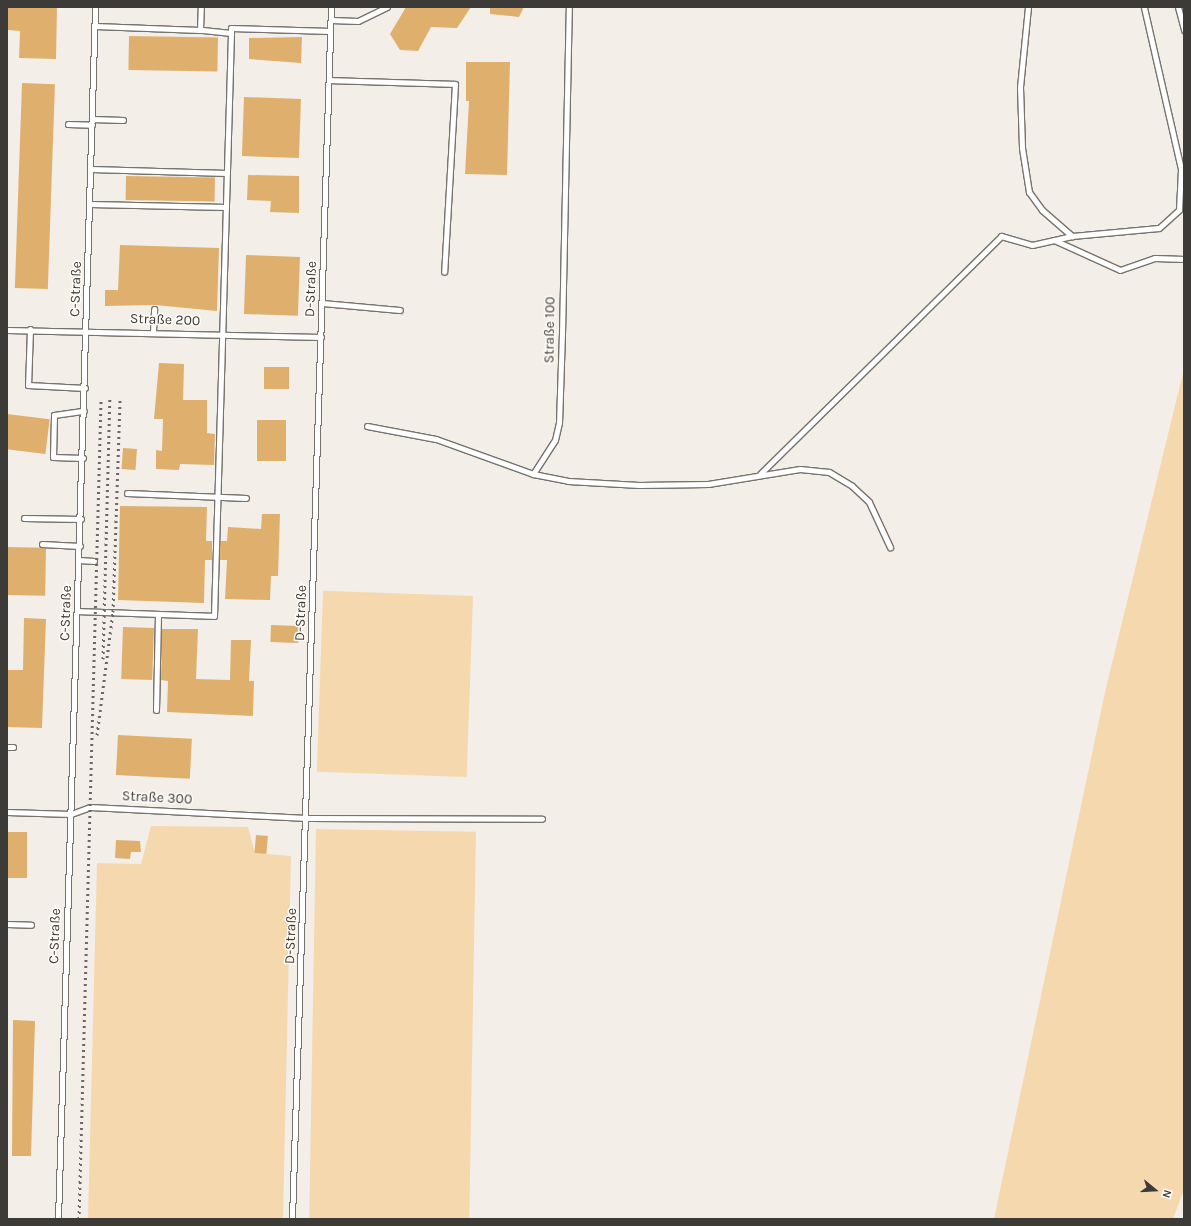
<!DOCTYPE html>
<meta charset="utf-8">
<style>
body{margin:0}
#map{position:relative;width:1191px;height:1226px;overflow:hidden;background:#f3eee8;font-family:Karla,sans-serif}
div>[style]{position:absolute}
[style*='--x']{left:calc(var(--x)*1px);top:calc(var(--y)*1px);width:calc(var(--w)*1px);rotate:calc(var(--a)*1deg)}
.green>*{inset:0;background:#f6d8ae;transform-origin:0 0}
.building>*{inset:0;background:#dfb06d;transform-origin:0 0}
.roads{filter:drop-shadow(1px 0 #76726c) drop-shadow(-1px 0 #76726c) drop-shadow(0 1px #76726c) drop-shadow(0 -1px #76726c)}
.lane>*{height:5px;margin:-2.5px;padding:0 2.5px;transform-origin:2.5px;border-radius:2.5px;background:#fff}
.rail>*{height:3px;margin-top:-1.5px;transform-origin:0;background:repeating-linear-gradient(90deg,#6a6764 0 2px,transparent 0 6px)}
span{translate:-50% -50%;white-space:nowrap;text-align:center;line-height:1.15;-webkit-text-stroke:3px #fffcf8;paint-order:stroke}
.street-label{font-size:14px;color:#3d3b38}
.frame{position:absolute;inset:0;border:8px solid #3d3b38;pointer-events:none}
.north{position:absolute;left:1135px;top:1170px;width:40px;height:40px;-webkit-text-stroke:3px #fffcf8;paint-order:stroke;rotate:108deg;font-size:11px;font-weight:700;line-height:16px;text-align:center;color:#3d3b38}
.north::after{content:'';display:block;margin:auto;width:14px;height:18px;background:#3d3b38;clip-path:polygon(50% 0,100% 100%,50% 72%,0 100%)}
</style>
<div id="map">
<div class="green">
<div style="clip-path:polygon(1184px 369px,1183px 1192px,1173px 1219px,994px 1219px,1105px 692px)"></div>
<div style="left:473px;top:596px;width:181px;height:150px;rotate:92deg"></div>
<div style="clip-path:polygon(151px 826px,248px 827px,255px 853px,291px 856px,283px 1219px,88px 1219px,97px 863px,141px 864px)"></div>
<div style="left:316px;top:829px;width:160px;height:390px;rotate:1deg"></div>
</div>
<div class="building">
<div style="clip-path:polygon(7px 7px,57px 7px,56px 59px,19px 58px,20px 31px,8px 30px)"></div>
<div style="clip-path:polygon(406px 7px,471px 7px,457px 28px,431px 27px,418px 51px,400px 50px,390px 34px)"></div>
<div style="clip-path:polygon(490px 7px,524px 7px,519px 17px,490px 14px)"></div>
<div style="left:129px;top:36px;width:89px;height:34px;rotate:1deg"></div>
<div style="clip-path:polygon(302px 37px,301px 63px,249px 59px,249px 38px)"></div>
<div style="clip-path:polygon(466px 62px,510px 62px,507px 175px,465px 174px,469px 101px,466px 101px)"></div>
<div style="left:22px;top:83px;width:33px;height:205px;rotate:2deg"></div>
<div style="left:244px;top:97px;width:57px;height:59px;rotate:2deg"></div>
<div style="clip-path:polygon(248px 175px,299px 176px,299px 213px,270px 212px,271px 201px,247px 200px)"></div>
<div style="left:126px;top:176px;width:89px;height:24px;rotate:1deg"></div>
<div style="clip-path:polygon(120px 245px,219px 248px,217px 311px,155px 305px,105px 306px,105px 290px,118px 290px)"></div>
<div style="left:246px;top:255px;width:54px;height:59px;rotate:2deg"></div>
<div style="clip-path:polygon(159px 363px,184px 364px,183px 400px,207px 400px,207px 433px,215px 434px,214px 465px,180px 464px,179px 470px,156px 469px,156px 450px,162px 451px,163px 419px,154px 419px)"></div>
<div style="left:264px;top:367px;width:25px;height:22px"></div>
<div style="left:7px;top:414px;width:43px;height:35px;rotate:7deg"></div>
<div style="left:257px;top:420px;width:29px;height:41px"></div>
<div style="left:123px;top:448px;width:14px;height:21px;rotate:4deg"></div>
<div style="clip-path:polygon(120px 506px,207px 507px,206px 541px,212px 541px,212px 560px,205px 560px,204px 603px,118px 600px)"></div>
<div style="clip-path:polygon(262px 514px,280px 514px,278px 576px,271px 576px,270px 600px,225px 599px,227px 560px,220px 560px,220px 541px,227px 541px,228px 527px,261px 529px)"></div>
<div style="left:7px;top:547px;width:39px;height:48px;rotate:1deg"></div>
<div style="clip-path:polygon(24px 618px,46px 619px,42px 728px,7px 727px,7px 670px,23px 670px)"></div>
<div style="left:271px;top:625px;width:28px;height:17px;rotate:2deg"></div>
<div style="left:123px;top:627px;width:31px;height:52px;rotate:2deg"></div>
<div style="clip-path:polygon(162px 629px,198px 629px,196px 679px,230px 680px,231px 640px,251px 640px,249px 681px,254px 681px,253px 716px,167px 712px,168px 681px,161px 680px)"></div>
<div style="left:118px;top:735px;width:74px;height:40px;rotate:3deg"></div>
<div style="left:7px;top:832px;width:20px;height:46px"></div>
<div style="left:256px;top:835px;width:12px;height:18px;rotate:5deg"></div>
<div style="clip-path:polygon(116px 840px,140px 841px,141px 852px,131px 852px,130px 859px,115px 858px)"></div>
<div style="clip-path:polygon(13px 1020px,35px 1021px,31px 1156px,12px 1156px)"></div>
</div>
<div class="roads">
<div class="lane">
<div style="--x:1028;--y:7;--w:80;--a:95.7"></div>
<div style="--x:1020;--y:87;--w:61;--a:88.1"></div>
<div style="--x:1022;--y:148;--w:45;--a:81"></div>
<div style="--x:1029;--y:192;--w:22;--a:54"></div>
<div style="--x:1042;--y:210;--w:40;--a:41"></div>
<div style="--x:1178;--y:7;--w:24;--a:75"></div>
<div style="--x:331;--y:20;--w:27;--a:2"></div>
<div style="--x:358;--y:21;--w:32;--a:-26"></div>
<div style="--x:95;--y:26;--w:105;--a:2.2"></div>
<div style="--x:231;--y:33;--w:5;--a:-90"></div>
<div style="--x:231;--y:28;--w:99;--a:1.7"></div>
<div style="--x:329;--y:80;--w:126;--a:1.8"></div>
<div style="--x:455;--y:84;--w:188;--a:93.3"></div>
<div style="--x:92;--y:119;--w:31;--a:2"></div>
<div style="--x:68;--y:124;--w:24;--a:2"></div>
<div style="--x:91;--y:169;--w:136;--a:1.7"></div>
<div style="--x:90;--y:204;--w:136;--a:1.3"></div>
<div style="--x:1054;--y:240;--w:72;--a:24.4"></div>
<div style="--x:1120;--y:270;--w:37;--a:-19"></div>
<div style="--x:1155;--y:258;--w:29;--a:2"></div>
<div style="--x:322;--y:303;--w:78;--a:5.1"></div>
<div style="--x:30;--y:329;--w:56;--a:92"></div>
<div style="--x:28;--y:385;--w:57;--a:3"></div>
<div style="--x:7;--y:330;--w:314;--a:1.3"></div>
<div style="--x:153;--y:331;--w:22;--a:-87"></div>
<div style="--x:367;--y:426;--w:70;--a:10.7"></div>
<div style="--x:436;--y:439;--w:103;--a:19.8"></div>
<div style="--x:533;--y:474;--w:40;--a:-57.1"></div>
<div style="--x:555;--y:440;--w:17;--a:-77"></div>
<div style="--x:559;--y:423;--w:89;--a:-88.1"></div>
<div style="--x:562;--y:334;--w:327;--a:-88.8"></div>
<div style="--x:83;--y:458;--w:30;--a:-178"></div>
<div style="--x:53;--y:457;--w:42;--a:-88.6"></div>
<div style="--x:54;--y:415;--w:30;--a:-8"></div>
<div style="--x:533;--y:474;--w:36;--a:11"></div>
<div style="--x:568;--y:481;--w:71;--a:3.2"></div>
<div style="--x:639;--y:485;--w:69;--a:-0.8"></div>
<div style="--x:708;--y:484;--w:93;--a:-9.3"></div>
<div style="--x:800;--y:469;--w:29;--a:6"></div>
<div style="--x:829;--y:472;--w:27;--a:31"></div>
<div style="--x:852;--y:486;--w:23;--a:43"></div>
<div style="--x:869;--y:502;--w:50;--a:65"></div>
<div style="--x:760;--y:474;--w:339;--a:-44.6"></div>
<div style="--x:1001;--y:236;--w:32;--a:16"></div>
<div style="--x:1032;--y:245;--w:41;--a:-12.7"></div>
<div style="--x:1072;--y:236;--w:87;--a:-5.3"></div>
<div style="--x:1159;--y:228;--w:27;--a:-42"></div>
<div style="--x:1179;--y:210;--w:41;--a:-87.2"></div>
<div style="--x:1181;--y:169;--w:166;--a:-102.9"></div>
<div style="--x:127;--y:493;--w:119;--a:2.4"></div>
<div style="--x:24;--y:518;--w:57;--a:1"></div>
<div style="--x:42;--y:544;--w:38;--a:3"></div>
<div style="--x:79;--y:560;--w:15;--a:4"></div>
<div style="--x:78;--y:611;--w:136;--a:2.1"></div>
<div style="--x:214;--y:616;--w:583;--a:-88.33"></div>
<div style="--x:231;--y:33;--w:31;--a:-174"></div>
<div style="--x:200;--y:30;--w:23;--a:-88"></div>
<div style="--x:156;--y:710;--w:96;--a:-88.8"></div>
<div style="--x:7;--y:747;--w:6;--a:0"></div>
<div style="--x:7;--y:812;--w:64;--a:1.8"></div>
<div style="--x:71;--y:814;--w:20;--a:-20"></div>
<div style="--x:90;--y:807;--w:217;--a:2.9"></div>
<div style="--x:307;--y:818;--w:235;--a:0.2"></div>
<div style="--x:7;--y:924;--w:24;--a:2"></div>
<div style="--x:58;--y:1219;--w:1213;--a:-88.25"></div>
<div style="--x:292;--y:1219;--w:1213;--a:-88.16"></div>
</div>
</div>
<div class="rail">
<div style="--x:103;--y:659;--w:260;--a:-88.5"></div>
<div style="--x:97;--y:735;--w:124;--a:-82.6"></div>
<div style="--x:113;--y:612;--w:212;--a:-88.1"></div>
<div style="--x:79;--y:1219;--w:820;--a:-88.46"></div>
</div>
<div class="street-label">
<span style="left:76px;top:289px;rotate:-88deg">C-Straße</span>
<span style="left:311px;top:289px;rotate:-88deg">D-Straße</span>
<span style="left:165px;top:320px;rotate:2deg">Straße 200</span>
<span style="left:550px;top:330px;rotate:-89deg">Straße 100</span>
<span style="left:66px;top:613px;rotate:-88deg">C-Straße</span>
<span style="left:301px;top:613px;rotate:-88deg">D-Straße</span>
<span style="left:157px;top:798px;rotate:3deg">Straße 300</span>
<span style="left:55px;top:936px;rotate:-88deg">C-Straße</span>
<span style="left:291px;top:936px;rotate:-88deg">D-Straße</span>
</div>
<div class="frame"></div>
<div class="north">N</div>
</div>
